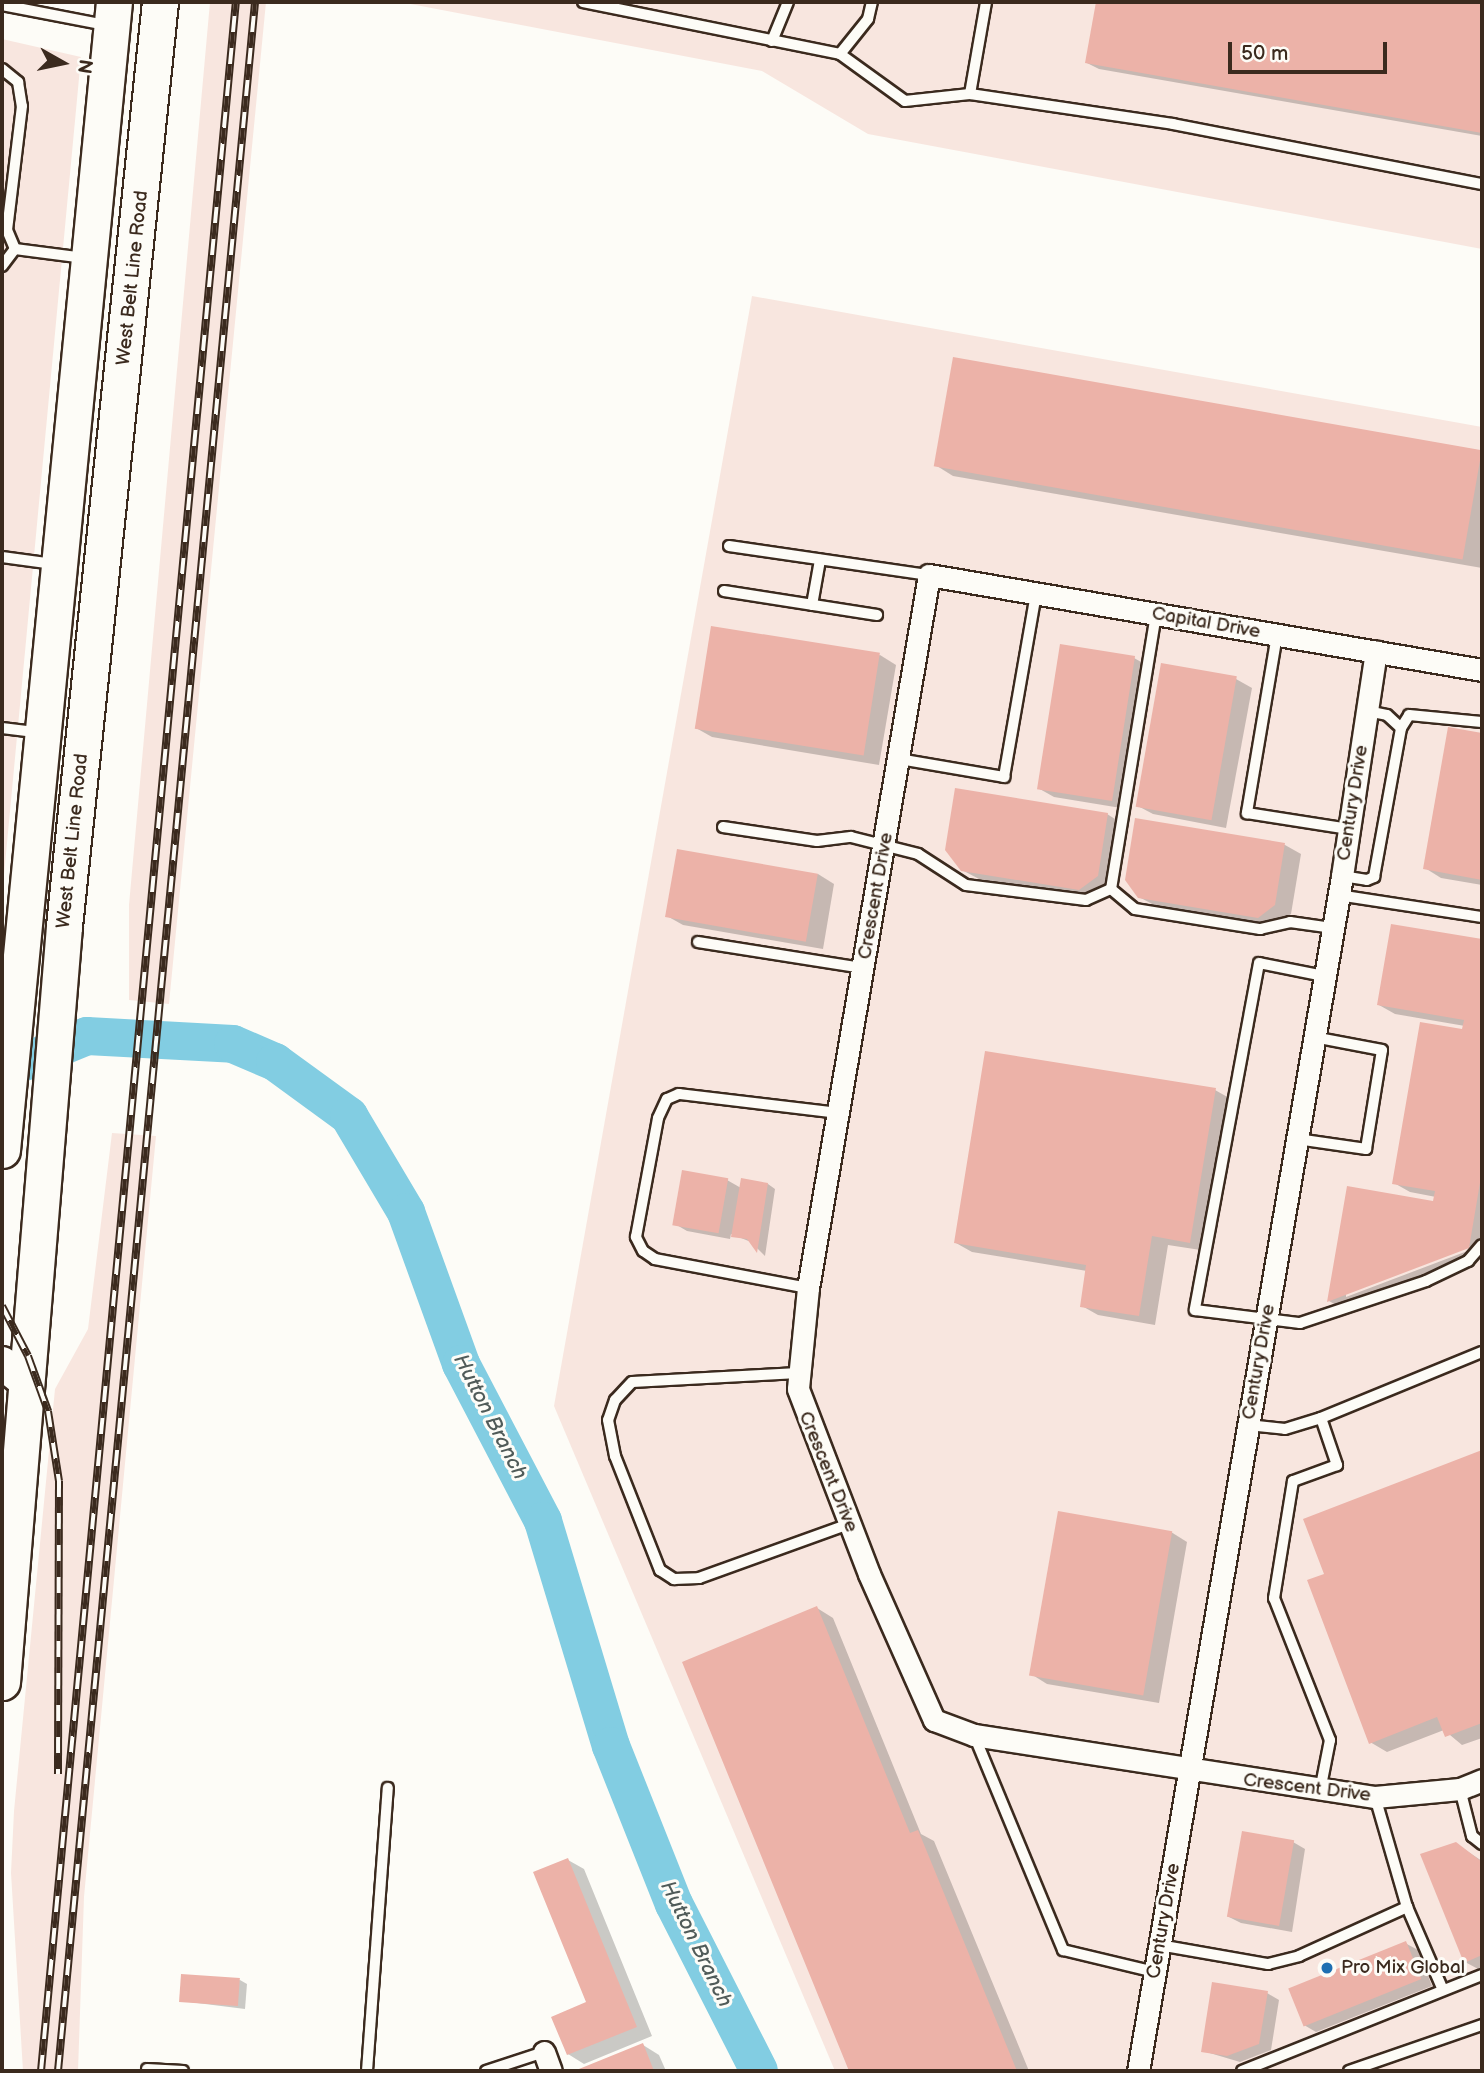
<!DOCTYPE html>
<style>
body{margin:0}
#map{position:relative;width:1484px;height:2073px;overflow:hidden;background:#fdfcf7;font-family:"Balsamiq Sans",sans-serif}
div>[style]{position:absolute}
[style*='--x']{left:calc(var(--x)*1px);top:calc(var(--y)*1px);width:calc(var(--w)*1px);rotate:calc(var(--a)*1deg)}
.built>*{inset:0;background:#f8e6df}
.shadow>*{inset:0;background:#0003}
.river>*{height:38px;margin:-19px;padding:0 19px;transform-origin:19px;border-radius:19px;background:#82cde2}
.building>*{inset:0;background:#ecb2a8;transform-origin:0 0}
.roads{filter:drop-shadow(2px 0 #3b2a1e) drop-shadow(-2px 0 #3b2a1e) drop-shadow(0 2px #3b2a1e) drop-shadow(0 -2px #3b2a1e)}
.lane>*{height:10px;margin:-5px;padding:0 5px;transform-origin:5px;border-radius:5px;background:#fdfcf7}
.street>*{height:21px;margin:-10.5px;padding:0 10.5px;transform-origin:10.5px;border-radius:10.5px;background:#fdfcf7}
.secondary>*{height:32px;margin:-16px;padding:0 16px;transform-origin:16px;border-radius:16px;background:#fdfcf7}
.primary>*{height:35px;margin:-17.5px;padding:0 17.5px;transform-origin:17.5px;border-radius:17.5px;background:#fdfcf7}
.rail>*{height:8px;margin-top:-4px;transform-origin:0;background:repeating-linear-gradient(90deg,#fdfcf7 0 16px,#3b2a1e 0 32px);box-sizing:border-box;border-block:2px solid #3b2a1e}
.dots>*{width:19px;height:19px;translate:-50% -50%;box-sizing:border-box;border:4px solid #fdfcf7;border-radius:50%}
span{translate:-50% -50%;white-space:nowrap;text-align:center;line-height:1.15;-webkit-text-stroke:6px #fdfcf7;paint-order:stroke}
.street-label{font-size:19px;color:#3b2a1e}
.poi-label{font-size:19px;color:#3b2a1e}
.left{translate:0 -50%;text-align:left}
.water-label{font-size:21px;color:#505b59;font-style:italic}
.frame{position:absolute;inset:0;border:4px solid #3b2a1e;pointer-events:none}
.north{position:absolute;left:28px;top:28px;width:70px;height:70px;-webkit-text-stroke:5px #fdfcf7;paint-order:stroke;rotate:99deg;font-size:19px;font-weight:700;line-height:28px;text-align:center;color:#3b2a1e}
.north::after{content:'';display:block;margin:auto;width:24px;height:32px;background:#3b2a1e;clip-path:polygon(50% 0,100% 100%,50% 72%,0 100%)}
.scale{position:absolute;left:1228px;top:42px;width:159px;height:32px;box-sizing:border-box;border:4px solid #3b2a1e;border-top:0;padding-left:9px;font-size:21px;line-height:24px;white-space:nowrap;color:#3b2a1e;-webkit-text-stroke:5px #fdfcf7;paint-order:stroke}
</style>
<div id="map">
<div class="built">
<div style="clip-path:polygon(210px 2px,266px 2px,169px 1004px,129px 1000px,129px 905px)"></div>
<div style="clip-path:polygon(400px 2px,1482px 2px,1482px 249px,868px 134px,762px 71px)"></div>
<div style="clip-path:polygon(2px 39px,81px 57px,2px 896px)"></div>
<div style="clip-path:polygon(752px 296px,1482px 427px,1482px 2071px,835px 2071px,554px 1406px)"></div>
<div style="clip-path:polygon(112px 1133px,156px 1136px,84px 1897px,78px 2071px,23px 2071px,11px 1873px,14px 1811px,55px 1389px,88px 1329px)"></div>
</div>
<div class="shadow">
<div style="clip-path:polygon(1097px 2px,1482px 2px,1482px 136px,1099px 69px,1087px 63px)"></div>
<div style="clip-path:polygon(955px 359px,1482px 451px,1482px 568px,953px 476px,937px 466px)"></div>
<div style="clip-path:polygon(880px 655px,896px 665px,879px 765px,712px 737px,696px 728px)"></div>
<div style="clip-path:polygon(1134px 658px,1150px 667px,1127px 809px,1054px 797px,1038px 788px)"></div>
<div style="clip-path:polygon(1236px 679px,1252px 688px,1226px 828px,1153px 814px,1136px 805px)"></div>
<div style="clip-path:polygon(1449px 729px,1482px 735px,1482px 885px,1441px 878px,1425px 868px)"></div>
<div style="clip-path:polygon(1107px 814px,1123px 824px,1114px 885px,1096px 898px,979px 879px,962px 870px)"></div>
<div style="clip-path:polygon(1137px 820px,1285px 845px,1301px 854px,1291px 914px,1275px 926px,1156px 906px,1139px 897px)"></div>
<div style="clip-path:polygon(818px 874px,834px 884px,823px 949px,683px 925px,667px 916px)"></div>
<div style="clip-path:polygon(evenodd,1392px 926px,1482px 941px,1482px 1258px,1345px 1310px,1329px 1301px,1435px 1203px,1436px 1197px,1410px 1192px,1394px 1183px,1465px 1026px,1395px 1014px,1379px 1005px,1392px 926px,1477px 1244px,1478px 1247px,1346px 1297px,1346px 1293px,1477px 1244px)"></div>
<div style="clip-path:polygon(1215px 1090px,1231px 1099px,1207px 1251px,1168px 1245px,1155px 1325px,1098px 1315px,1082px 1306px,1087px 1271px,972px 1252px,956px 1243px)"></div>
<div style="clip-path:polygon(727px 1180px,741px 1188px,768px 1184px,775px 1189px,765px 1256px,751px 1242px,731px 1234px,730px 1239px,687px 1231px,675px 1224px)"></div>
<div style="clip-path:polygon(1482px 1452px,1482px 1738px,1462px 1745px,1444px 1730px,1387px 1752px,1370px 1742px,1326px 1575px,1305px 1520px)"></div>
<div style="clip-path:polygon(1171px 1532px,1187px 1542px,1159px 1703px,1047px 1684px,1031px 1674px)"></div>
<div style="clip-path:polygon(817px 1608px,833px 1618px,921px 1834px,934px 1841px,1029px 2071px,851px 2071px,685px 1663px)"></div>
<div style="clip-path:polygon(1293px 1842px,1305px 1849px,1292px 1932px,1241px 1923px,1229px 1917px)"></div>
<div style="clip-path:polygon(1455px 1843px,1482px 1861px,1482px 1971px,1465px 1962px)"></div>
<div style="clip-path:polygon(568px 1860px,584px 1869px,652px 2036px,584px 2064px,568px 2054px,588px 2003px)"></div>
<div style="clip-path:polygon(1405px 1943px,1418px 1950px,1432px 1986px,1316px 2032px,1304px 2025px)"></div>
<div style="clip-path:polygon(240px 1980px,247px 1984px,245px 2009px,181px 2001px)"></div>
<div style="clip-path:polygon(1267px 1993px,1279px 2000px,1271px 2050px,1240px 2062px,1203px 2051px)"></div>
<div style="clip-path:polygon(643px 2045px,659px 2055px,666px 2071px,579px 2071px)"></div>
</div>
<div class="river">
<div style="--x:2;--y:1055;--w:23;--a:18"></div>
<div style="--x:24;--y:1062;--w:68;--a:-22.4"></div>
<div style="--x:87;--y:1036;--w:146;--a:3.1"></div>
<div style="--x:233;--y:1044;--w:46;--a:23.2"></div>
<div style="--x:275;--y:1062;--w:92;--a:36.1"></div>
<div style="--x:349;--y:1116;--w:112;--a:59.3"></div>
<div style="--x:406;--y:1212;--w:162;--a:70.1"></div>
<div style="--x:461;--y:1364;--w:177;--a:62.4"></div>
<div style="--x:543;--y:1521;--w:235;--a:73.2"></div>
<div style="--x:611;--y:1746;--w:170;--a:68.3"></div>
<div style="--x:674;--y:1904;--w:187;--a:63"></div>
</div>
<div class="building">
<div style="clip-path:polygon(1096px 2px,1482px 2px,1482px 133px,1085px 63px)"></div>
<div style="left:953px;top:357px;width:537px;height:111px;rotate:10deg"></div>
<div style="left:711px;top:626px;width:171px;height:104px;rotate:9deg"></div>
<div style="left:1060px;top:644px;width:76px;height:147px;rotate:9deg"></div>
<div style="left:1161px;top:663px;width:77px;height:146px;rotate:10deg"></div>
<div style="clip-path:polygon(1448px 727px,1482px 733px,1482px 880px,1423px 869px)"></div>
<div style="clip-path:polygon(955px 788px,1108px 813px,1098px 876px,1079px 890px,961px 871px,945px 850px)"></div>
<div style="clip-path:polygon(1135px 818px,1285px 843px,1275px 905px,1258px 918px,1138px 898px,1125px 880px)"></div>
<div style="left:677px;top:849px;width:143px;height:69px;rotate:10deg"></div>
<div style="clip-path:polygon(1391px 924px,1482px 939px,1482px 1171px,1469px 1248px,1327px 1302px,1347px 1186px,1433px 1201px,1435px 1191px,1392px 1184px,1420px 1022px,1462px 1029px,1464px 1020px,1377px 1005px)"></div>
<div style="clip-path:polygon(985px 1051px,1216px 1088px,1190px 1243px,1152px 1236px,1139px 1316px,1080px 1307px,1086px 1265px,954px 1243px)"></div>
<div style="left:682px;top:1170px;width:47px;height:56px;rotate:10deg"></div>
<div style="clip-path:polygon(741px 1178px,768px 1183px,757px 1253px,747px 1239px,731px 1237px)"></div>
<div style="clip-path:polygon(1482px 1450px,1482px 1723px,1445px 1737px,1437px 1717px,1369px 1744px,1307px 1580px,1324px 1574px,1303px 1519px)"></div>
<div style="left:1058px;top:1511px;width:116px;height:167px;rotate:10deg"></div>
<div style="clip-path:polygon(817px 1606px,910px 1833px,918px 1830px,1017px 2071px,849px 2071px,682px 1662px)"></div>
<div style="left:1242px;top:1831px;width:53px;height:87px;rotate:10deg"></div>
<div style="clip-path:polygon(1456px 1842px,1482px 1862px,1482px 1955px,1464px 1963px,1420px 1854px)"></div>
<div style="clip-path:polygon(568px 1858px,637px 2027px,567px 2055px,551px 2017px,586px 2002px,533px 1872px)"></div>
<div style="left:1406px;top:1941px;width:41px;height:127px;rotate:68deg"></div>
<div style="left:181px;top:1974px;width:59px;height:28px;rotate:4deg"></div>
<div style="clip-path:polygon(1212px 1982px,1268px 1991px,1259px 2044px,1227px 2056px,1201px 2052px)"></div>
<div style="clip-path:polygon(643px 2043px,654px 2071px,574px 2071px)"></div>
</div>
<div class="roads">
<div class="lane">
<div style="--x:583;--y:2;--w:262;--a:11.4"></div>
<div style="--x:840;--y:54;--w:45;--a:-51.3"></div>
<div style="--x:868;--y:19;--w:17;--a:-77"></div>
<div style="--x:2;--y:5;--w:106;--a:10.9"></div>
<div style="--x:772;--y:41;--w:42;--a:-67.7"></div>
<div style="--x:840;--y:54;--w:80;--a:35.9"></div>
<div style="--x:905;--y:101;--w:65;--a:-6.1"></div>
<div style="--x:970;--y:94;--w:205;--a:8.4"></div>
<div style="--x:1173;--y:124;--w:315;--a:11"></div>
<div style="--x:2;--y:69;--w:21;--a:39"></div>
<div style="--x:18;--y:82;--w:24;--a:81"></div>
<div style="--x:22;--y:106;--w:125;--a:96.9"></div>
<div style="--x:7;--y:230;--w:21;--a:67"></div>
<div style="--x:15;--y:249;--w:70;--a:7.4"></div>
<div style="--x:970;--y:94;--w:93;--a:-80.1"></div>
<div style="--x:2;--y:266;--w:21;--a:-53"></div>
<div style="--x:729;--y:546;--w:202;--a:8.3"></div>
<div style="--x:2;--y:557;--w:52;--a:7.7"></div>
<div style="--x:724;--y:591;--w:155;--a:8.9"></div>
<div style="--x:812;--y:605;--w:46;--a:-79.9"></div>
<div style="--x:1277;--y:635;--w:181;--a:99.6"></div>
<div style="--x:1247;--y:813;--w:103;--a:8.9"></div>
<div style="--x:1367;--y:711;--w:20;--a:11"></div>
<div style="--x:1387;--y:715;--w:19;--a:43"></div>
<div style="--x:2;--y:728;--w:35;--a:7"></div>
<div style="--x:899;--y:759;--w:107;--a:9.7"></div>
<div style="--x:1004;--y:777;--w:187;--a:-80.1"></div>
<div style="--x:723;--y:827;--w:95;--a:8.5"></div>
<div style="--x:817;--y:841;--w:34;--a:-7"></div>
<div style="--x:851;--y:837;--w:69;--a:14.2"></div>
<div style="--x:918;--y:854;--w:57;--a:32.9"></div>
<div style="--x:966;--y:885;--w:121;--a:7.1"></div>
<div style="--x:1086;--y:900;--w:27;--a:-24"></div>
<div style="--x:1111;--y:889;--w:31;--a:40"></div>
<div style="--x:1135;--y:909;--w:127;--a:9.1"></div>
<div style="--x:1260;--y:929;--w:31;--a:-13"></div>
<div style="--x:1290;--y:922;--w:42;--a:8.1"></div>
<div style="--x:1342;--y:876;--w:25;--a:9"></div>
<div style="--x:1367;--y:880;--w:8;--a:-23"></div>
<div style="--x:1374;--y:877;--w:151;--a:-79.7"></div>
<div style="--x:1401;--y:728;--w:15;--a:-58"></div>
<div style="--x:1409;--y:715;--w:73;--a:5.5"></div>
<div style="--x:1111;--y:889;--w:279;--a:-80.7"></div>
<div style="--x:1338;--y:895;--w:146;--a:8.7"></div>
<div style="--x:698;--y:942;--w:167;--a:9"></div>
<div style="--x:1324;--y:976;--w:66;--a:-168.7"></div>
<div style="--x:1259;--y:963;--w:353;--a:100.5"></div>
<div style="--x:1195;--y:1310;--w:106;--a:7.1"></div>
<div style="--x:1300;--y:1323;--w:133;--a:-18.4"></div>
<div style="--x:1426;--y:1281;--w:47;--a:-25.5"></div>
<div style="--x:1468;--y:1261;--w:21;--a:-49"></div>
<div style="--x:1297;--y:1139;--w:70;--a:8.2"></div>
<div style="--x:1366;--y:1149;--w:100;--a:-80.8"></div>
<div style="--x:1382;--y:1050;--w:69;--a:-169.2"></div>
<div style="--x:808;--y:1288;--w:156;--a:-169.3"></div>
<div style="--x:655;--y:1259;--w:14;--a:-146"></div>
<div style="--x:643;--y:1251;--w:16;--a:-117"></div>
<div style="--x:636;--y:1237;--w:121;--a:-79.5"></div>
<div style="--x:658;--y:1118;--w:21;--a:-65"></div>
<div style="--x:667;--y:1099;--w:13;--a:-23"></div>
<div style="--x:679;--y:1094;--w:160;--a:6.8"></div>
<div style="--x:798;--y:1373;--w:166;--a:176.9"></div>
<div style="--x:632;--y:1382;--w:25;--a:133"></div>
<div style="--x:615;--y:1400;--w:21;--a:109"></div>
<div style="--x:608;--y:1420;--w:37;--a:79"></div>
<div style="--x:615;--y:1456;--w:123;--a:68.5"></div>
<div style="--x:660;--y:1570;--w:17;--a:33"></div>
<div style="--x:674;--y:1579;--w:25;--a:-2"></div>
<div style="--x:699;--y:1578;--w:159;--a:-19.8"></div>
<div style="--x:1321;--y:1418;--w:174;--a:-22.3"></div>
<div style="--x:1248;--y:1425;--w:37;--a:6"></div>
<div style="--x:1285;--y:1429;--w:38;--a:-17"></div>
<div style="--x:1321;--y:1418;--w:50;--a:71.2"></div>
<div style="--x:1337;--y:1465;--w:47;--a:160"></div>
<div style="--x:1293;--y:1481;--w:119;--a:99.2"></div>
<div style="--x:1274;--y:1598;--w:153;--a:68.5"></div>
<div style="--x:1330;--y:1740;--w:52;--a:101.1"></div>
<div style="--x:974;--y:1735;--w:233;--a:67.5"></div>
<div style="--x:1063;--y:1950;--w:95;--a:13.4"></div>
<div style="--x:1460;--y:1789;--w:49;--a:75.7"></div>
<div style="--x:1472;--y:1836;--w:13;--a:39"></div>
<div style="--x:1407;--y:1907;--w:90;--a:66.6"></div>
<div style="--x:1159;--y:1945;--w:111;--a:9.9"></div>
<div style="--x:1268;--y:1964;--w:32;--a:-14"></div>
<div style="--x:1299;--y:1956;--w:119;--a:-24.4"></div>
<div style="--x:1407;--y:1907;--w:115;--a:-106.2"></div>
<div style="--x:147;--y:2069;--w:36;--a:3"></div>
<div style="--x:367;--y:2071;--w:284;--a:-85.8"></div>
<div style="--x:486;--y:2071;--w:61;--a:-18.1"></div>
<div style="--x:1242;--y:2071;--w:258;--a:-21.8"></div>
<div style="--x:1349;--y:2071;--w:141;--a:-19.1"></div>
</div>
<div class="street">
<div style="--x:1482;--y:670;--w:561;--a:-170.25"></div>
<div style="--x:929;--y:575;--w:723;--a:99.63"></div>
<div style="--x:808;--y:1288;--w:101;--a:95.7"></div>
<div style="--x:798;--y:1389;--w:198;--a:69"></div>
<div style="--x:869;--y:1574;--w:160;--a:66"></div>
<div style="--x:934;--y:1720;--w:43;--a:20.6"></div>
<div style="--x:974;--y:1735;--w:406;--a:8.8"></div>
<div style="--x:1375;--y:1797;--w:85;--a:-5.4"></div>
<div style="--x:1460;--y:1789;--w:24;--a:-22"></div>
<div style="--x:544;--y:2052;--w:20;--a:70"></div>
<div style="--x:1138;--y:2071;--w:1212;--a:-80.31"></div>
<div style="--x:1342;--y:876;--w:227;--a:-81.4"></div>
</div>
<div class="secondary">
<div style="--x:2;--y:1363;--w:32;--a:39"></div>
</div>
<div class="primary">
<div style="--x:2;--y:1150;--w:1153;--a:-84.43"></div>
<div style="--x:2;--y:1682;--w:759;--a:-85.31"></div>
<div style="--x:64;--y:926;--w:929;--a:-84.07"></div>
</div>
</div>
<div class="rail">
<div style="--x:2;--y:1306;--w:56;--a:62.5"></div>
<div style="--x:28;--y:1356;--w:59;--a:70"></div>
<div style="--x:48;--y:1411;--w:71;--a:81.1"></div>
<div style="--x:59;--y:1481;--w:293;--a:90.2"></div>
<div style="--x:41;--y:2071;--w:2078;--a:-84.62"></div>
<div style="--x:58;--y:2071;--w:2078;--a:-84.56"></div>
</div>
<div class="dots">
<div style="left:1327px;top:1968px;background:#1f6fb2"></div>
</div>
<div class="street-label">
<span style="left:133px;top:278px;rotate:-84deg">West Belt Line Road</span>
<span style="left:1206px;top:623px;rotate:10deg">Capital Drive</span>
<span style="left:1353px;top:803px;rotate:-81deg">Century Drive</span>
<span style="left:73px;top:841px;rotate:-84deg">West Belt Line Road</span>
<span style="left:876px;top:896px;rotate:-80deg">Crescent Drive</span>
<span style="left:1259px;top:1362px;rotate:-80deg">Century Drive</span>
<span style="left:828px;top:1472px;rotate:68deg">Crescent Drive</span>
<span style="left:1307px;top:1788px;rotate:7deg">Crescent Drive</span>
<span style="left:1164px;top:1921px;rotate:-80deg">Century Drive</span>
</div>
<div class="poi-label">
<span class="left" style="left:1341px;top:1968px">Pro Mix Global</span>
</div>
<div class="water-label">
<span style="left:490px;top:1417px;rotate:63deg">Hutton Branch</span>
<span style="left:696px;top:1944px;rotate:64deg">Hutton Branch</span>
</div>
<div class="frame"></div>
<div class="north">N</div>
<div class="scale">50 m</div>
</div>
